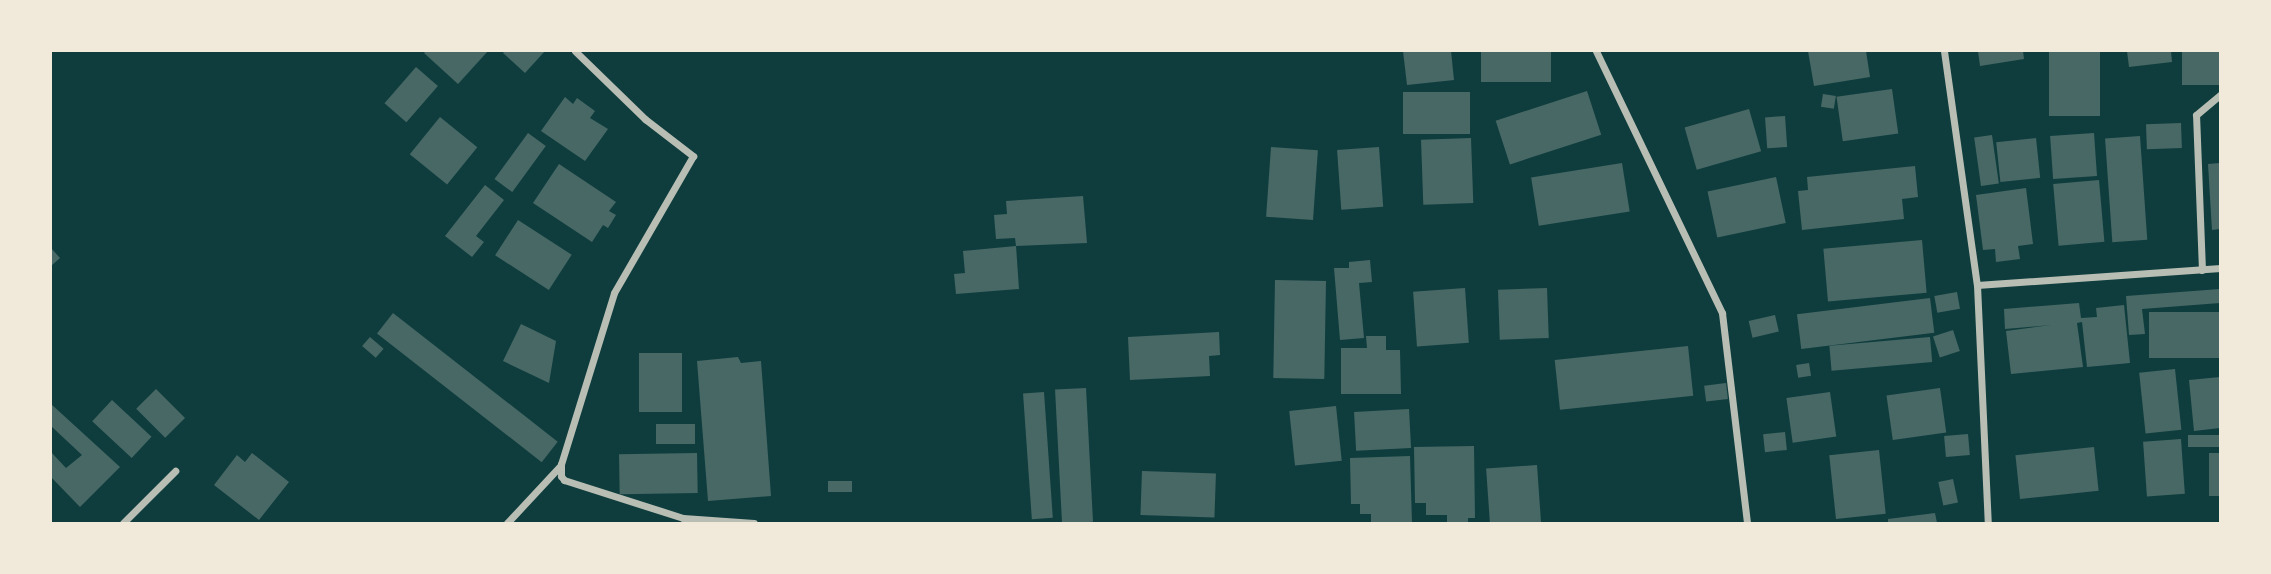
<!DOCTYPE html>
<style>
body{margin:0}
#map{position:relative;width:2271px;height:574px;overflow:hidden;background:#0f3d3e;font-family:Ubuntu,sans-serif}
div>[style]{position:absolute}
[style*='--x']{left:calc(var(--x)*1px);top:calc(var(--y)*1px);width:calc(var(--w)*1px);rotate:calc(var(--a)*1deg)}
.building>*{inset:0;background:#486865;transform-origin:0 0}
.minor>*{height:7px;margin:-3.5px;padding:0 3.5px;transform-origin:3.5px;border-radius:3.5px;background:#b8beb3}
span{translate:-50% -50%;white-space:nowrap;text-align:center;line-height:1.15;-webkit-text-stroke:7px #f1e9da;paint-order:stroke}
.frame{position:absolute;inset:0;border:52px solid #f1e9da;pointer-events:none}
</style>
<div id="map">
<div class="building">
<div style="clip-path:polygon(426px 51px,488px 51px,458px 84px,424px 53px)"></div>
<div style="clip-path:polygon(505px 51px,545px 51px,525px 73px,503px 53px)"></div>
<div style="clip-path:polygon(1403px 51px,1451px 51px,1454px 80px,1407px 85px)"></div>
<div style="left:1481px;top:51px;width:70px;height:31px"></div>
<div style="clip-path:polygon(1808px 51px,1866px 51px,1870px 77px,1814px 86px)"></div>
<div style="clip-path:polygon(1978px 51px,2023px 51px,2024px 59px,1980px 66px)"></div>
<div style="left:2049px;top:51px;width:51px;height:65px"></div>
<div style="clip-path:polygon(2127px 51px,2171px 51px,2172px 62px,2129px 67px)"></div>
<div style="left:2182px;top:51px;width:38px;height:34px"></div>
<div style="left:416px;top:67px;width:29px;height:48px;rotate:41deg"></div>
<div style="left:1892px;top:89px;width:45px;height:56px;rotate:82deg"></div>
<div style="left:1587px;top:91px;width:46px;height:96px;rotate:72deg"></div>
<div style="left:1403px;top:92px;width:67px;height:42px"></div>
<div style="left:1823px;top:94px;width:13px;height:13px;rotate:9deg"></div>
<div style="clip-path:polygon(565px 97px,573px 104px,577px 98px,595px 111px,590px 118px,608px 129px,585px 161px,541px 131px)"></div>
<div style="left:1749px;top:109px;width:44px;height:67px;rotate:74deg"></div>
<div style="left:1785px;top:116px;width:31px;height:20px;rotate:86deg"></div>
<div style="left:440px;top:117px;width:48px;height:48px;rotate:39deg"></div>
<div style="left:2181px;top:123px;width:25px;height:35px;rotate:88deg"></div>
<div style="left:528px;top:133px;width:22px;height:57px;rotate:36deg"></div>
<div style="left:2094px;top:133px;width:43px;height:44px;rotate:86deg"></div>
<div style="left:1992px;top:135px;width:49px;height:18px;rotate:82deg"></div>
<div style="left:2140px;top:136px;width:104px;height:35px;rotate:86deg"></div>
<div style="left:1471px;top:138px;width:65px;height:50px;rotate:88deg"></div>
<div style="left:2036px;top:138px;width:40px;height:40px;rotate:84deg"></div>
<div style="left:1271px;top:147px;width:47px;height:70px;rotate:4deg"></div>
<div style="left:1379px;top:147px;width:60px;height:42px;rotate:86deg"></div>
<div style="left:1622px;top:163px;width:49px;height:92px;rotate:81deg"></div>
<div style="clip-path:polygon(2220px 163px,2220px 229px,2212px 230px,2208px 164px)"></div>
<div style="clip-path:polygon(559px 164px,616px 202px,609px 211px,616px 215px,608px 228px,603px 225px,592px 242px,533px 203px)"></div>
<div style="clip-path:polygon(1915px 166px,1918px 197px,1902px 199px,1904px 219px,1802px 230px,1798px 191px,1808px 190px,1807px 177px)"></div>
<div style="left:1776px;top:177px;width:47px;height:70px;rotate:78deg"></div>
<div style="left:2099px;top:180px;width:62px;height:46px;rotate:85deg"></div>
<div style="clip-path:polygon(485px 185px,504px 200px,476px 236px,484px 242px,472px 257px,445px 236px)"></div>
<div style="clip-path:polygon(2026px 188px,2033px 244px,2018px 246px,2020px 259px,1996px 262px,1995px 249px,1983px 250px,1976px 195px)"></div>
<div style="clip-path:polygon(1083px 196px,1087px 243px,1016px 246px,1015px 238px,996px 239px,994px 215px,1007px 214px,1006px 201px)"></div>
<div style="left:518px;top:220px;width:64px;height:42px;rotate:33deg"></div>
<div style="left:1922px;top:240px;width:53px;height:99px;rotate:85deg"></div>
<div style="clip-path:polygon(1016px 246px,1019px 289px,956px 294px,954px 274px,965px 273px,963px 251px)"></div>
<div style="clip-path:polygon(51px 248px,60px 258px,51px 266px)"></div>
<div style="clip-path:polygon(1370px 260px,1372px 282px,1359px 283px,1364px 338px,1340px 340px,1334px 268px,1349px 268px,1349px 262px)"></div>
<div style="left:1275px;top:280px;width:51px;height:98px;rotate:1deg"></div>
<div style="left:1465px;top:288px;width:55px;height:52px;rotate:86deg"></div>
<div style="left:1547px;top:288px;width:50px;height:49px;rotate:88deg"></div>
<div style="clip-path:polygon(2220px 289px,2220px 303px,2142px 309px,2145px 334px,2129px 335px,2126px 296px)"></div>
<div style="left:1957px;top:292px;width:17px;height:23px;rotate:80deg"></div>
<div style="left:1930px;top:298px;width:35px;height:134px;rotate:83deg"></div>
<div style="clip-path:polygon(2079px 303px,2081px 318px,2097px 317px,2096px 308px,2124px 305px,2130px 363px,2087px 367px,2082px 322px,2077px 323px,2083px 367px,2011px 374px,2006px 331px,2051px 325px,2005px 329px,2004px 309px)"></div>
<div style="left:2220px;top:312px;width:46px;height:71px;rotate:90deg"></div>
<div style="left:393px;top:313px;width:209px;height:26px;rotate:38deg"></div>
<div style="left:1775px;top:315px;width:17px;height:27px;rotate:77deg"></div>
<div style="clip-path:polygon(521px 324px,556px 341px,549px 383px,503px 361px)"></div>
<div style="left:1953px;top:330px;width:22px;height:21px;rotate:72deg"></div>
<div style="clip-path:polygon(1219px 332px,1220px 355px,1209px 356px,1210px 376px,1130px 380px,1128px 337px)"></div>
<div style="clip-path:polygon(1366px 336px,1386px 336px,1386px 350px,1400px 350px,1401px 394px,1341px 394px,1341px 348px,1367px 348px)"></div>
<div style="left:370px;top:337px;width:18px;height:12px;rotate:41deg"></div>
<div style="left:1930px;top:337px;width:25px;height:101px;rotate:85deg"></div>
<div style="left:1688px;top:346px;width:50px;height:134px;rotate:84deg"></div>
<div style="left:639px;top:353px;width:43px;height:59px"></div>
<div style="clip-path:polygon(738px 357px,741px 363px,761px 361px,771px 496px,708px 501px,697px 361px)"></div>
<div style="left:1809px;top:363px;width:13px;height:13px;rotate:81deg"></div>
<div style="left:2175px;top:369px;width:61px;height:36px;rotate:84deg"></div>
<div style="clip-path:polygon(2220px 377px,2220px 428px,2194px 431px,2189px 380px)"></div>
<div style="left:1726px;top:383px;width:16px;height:22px;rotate:83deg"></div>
<div style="left:1086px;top:388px;width:134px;height:31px;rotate:87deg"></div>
<div style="left:1940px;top:388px;width:45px;height:54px;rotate:82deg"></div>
<div style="left:156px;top:389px;width:41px;height:28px;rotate:45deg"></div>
<div style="left:1044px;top:392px;width:126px;height:21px;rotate:86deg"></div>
<div style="left:1830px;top:392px;width:45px;height:44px;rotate:82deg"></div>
<div style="left:112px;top:400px;width:54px;height:29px;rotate:43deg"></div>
<div style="clip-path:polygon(51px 404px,120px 467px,80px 507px,51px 477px,51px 452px,66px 468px,82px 455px,51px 426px)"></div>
<div style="left:1336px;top:406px;width:55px;height:47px;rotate:84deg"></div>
<div style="left:1409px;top:409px;width:39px;height:55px;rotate:87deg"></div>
<div style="left:695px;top:424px;width:20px;height:39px;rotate:90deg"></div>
<div style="left:1785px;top:432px;width:18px;height:22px;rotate:84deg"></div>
<div style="left:1968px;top:434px;width:21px;height:24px;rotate:85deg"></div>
<div style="left:2220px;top:435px;width:12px;height:32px;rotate:90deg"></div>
<div style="left:2181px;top:439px;width:55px;height:38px;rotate:86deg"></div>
<div style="clip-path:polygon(1474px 446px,1475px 518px,1468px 518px,1468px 523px,1447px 523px,1447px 515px,1426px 515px,1426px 503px,1415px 503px,1414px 447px)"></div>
<div style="left:2094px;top:447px;width:44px;height:79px;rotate:84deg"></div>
<div style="left:1879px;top:450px;width:64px;height:50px;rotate:84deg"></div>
<div style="clip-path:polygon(252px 453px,289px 482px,259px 520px,214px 485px,237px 455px,245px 462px)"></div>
<div style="left:697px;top:453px;width:40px;height:78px;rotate:89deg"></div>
<div style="left:2209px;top:453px;width:11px;height:43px"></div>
<div style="clip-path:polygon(1410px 456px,1412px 523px,1371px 523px,1371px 514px,1360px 514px,1360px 504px,1351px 504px,1350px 458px)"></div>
<div style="left:1537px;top:465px;width:58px;height:51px;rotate:86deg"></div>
<div style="left:1142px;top:471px;width:74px;height:44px;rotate:2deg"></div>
<div style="left:1953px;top:479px;width:24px;height:15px;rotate:78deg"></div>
<div style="left:852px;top:481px;width:11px;height:24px;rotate:90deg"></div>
<div style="clip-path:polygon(1935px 513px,1937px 523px,1888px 523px,1888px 519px)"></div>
</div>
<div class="minor">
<div style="--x:575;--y:51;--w:98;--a:44.2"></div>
<div style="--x:645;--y:119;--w:61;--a:37.6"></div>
<div style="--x:693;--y:156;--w:158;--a:120"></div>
<div style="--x:614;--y:293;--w:179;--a:107.2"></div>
<div style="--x:561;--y:464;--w:12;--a:90"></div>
<div style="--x:561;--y:476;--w:5;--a:53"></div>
<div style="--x:564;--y:480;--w:125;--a:17.7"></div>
<div style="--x:683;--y:518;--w:71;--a:4"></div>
<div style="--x:1596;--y:51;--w:291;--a:64.3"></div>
<div style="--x:1722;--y:313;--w:211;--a:83.2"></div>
<div style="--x:1944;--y:51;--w:236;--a:82"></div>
<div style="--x:1977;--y:285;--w:238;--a:87.4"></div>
<div style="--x:2202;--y:270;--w:155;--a:-92.2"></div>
<div style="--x:2196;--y:115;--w:31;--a:-40"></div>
<div style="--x:1977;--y:285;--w:244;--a:-4"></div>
<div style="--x:123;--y:523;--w:74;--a:-45"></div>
<div style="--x:507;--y:523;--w:79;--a:-47"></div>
</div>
<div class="frame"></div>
</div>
